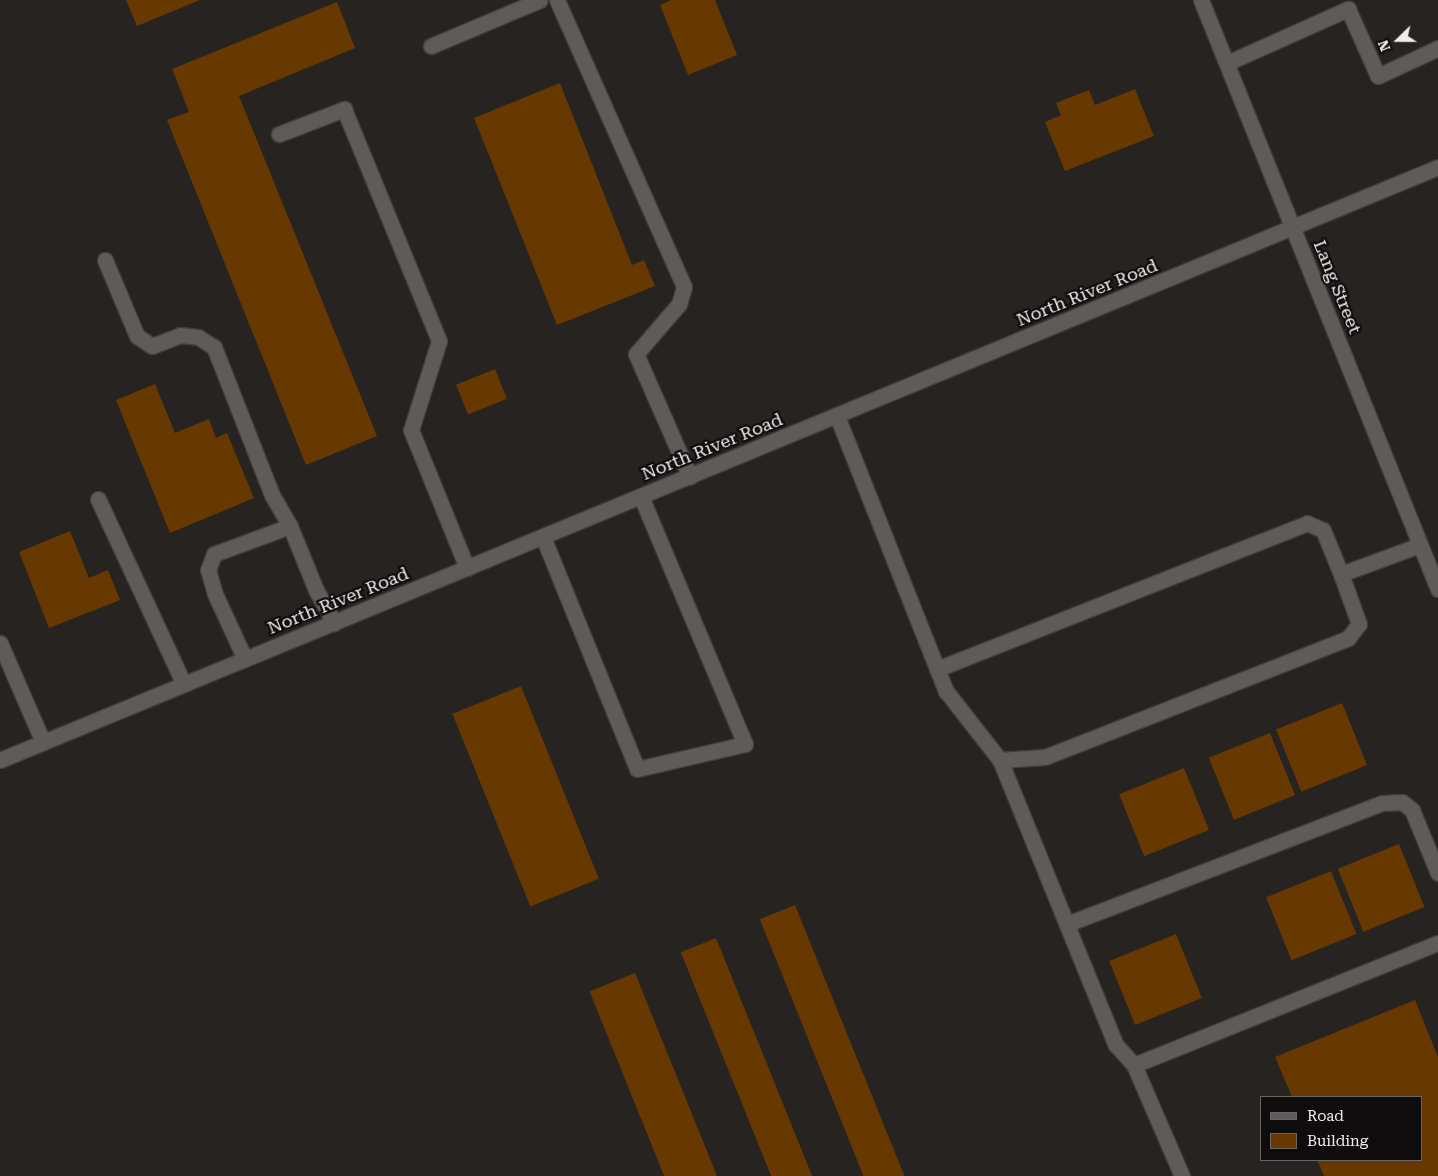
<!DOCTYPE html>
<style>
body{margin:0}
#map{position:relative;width:1438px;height:1176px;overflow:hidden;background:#272321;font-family:"Roboto Serif",serif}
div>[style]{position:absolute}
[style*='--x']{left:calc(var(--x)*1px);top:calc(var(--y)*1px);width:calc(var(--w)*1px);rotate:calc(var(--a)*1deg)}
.building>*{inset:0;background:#673800;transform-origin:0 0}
.roads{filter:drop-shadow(1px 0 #413e3c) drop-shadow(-1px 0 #413e3c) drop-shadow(0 1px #413e3c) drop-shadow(0 -1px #413e3c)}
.minor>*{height:15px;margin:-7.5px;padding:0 7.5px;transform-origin:7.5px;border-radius:7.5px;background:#605b59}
span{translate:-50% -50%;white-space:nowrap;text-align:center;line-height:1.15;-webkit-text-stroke:4.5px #0e0c0c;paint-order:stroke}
.street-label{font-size:18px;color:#f0edec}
.legend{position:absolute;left:1260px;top:1096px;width:162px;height:65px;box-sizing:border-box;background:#0e0c0c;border:1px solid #686666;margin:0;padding:6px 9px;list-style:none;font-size:15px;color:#f0edec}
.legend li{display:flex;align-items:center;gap:10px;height:25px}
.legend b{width:25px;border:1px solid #686666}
.north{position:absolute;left:1373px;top:15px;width:50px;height:50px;-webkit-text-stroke:4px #0e0c0c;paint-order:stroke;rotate:248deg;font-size:14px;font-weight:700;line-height:20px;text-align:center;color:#f0edec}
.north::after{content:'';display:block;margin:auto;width:18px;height:22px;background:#f0edec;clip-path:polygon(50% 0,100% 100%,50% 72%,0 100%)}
</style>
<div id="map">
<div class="building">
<div style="clip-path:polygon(126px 0,200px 0,137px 26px)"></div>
<div style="clip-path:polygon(671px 0,715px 0,737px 55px,688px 75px,660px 5px)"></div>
<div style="clip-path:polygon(337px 2px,355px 48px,239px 96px,377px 436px,306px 465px,167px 120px,189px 112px,172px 69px)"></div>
<div style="clip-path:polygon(560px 83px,632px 265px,644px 260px,655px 286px,557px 325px,474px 118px)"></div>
<div style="clip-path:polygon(1135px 89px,1154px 136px,1065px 171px,1045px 122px,1061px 115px,1056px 103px,1089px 90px,1095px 105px)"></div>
<div style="left:495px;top:369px;width:32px;height:42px;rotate:68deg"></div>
<div style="clip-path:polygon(155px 384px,175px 433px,209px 419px,216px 438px,227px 433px,254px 498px,170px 533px,116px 400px)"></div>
<div style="clip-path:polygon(70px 531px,89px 578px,108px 570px,120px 600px,49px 628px,19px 552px)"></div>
<div style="left:521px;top:686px;width:208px;height:74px;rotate:68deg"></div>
<div style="left:1342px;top:703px;width:67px;height:71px;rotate:68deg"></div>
<div style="left:1270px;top:733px;width:67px;height:66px;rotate:68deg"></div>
<div style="left:1184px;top:768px;width:67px;height:70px;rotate:68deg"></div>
<div style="left:1399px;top:844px;width:68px;height:66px;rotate:68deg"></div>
<div style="left:1331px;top:871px;width:68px;height:70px;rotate:68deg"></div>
<div style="left:795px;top:905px;width:292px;height:38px;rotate:68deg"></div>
<div style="left:1176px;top:934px;width:69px;height:72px;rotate:68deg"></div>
<div style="left:716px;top:938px;width:257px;height:38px;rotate:68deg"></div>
<div style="left:635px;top:973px;width:219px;height:49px;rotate:68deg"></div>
<div style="clip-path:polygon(1415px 1000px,1438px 1057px,1438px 1176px,1324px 1176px,1317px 1160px,1422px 1160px,1422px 1097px,1292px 1097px,1275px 1057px)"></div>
</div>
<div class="roads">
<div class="minor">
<div style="--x:557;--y:0;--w:314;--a:66.1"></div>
<div style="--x:684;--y:287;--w:18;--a:106"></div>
<div style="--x:679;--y:304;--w:66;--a:130.7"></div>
<div style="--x:636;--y:354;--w:134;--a:66.3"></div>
<div style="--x:1201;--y:0;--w:635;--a:68.08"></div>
<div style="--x:431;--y:46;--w:118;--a:-22.9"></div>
<div style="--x:1227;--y:63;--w:133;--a:-24.1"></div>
<div style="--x:1348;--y:9;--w:73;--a:65.9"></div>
<div style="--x:1378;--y:76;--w:66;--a:-25"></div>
<div style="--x:279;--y:134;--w:70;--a:-21"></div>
<div style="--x:344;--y:109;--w:251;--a:67.7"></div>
<div style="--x:439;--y:341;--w:93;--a:107.5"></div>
<div style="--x:411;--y:430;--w:149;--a:67.9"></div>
<div style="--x:105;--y:260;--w:82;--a:67.2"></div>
<div style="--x:137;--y:336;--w:18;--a:34"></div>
<div style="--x:152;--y:346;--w:30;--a:-21"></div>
<div style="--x:180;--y:335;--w:18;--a:6"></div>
<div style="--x:198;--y:337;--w:19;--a:32"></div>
<div style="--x:214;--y:347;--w:159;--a:68.6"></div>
<div style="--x:272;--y:495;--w:36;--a:60"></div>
<div style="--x:290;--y:526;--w:69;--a:67.9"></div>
<div style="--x:316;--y:590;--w:38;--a:61"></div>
<div style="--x:837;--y:416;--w:296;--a:68.4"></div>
<div style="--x:946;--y:691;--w:88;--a:52"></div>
<div style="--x:1000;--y:760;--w:308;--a:67.9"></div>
<div style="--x:1116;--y:1045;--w:27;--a:48"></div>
<div style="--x:1134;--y:1065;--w:121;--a:66.6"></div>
<div style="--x:98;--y:499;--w:204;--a:65.1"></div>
<div style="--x:543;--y:537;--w:250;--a:67.9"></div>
<div style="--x:637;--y:769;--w:111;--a:-13"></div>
<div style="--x:745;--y:744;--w:269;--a:-112.8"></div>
<div style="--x:0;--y:643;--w:108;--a:66.5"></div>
<div style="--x:245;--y:659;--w:72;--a:-114.8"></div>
<div style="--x:215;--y:594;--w:25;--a:-106"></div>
<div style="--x:208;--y:570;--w:17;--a:-69"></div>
<div style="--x:214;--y:554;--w:81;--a:-20.2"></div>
<div style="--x:937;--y:669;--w:398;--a:-21.5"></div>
<div style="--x:1307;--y:523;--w:17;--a:24"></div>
<div style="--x:1323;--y:530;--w:48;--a:67.8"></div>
<div style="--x:0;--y:760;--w:1555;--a:-22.41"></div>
<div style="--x:1000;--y:760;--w:45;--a:-3.8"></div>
<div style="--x:1045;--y:757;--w:326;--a:-21.4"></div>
<div style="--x:1348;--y:638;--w:18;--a:-52"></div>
<div style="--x:1359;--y:624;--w:53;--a:-109.8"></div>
<div style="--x:1341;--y:574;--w:84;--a:-20.2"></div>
<div style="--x:1067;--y:924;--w:338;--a:-21"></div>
<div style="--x:1383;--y:803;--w:19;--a:-3"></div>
<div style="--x:1402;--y:802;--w:13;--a:39"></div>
<div style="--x:1412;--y:810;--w:68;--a:67.6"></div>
<div style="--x:1134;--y:1065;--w:328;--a:-21.9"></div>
</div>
</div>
<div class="street-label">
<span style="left:1337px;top:287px;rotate:68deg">Lang Street</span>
<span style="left:1087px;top:293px;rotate:-22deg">North River Road</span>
<span style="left:712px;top:447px;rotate:-22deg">North River Road</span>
<span style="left:338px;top:601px;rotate:-22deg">North River Road</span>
</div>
<ul class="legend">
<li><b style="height:6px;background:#605b59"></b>Road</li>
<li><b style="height:14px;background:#673800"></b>Building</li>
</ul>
<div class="north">N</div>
</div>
